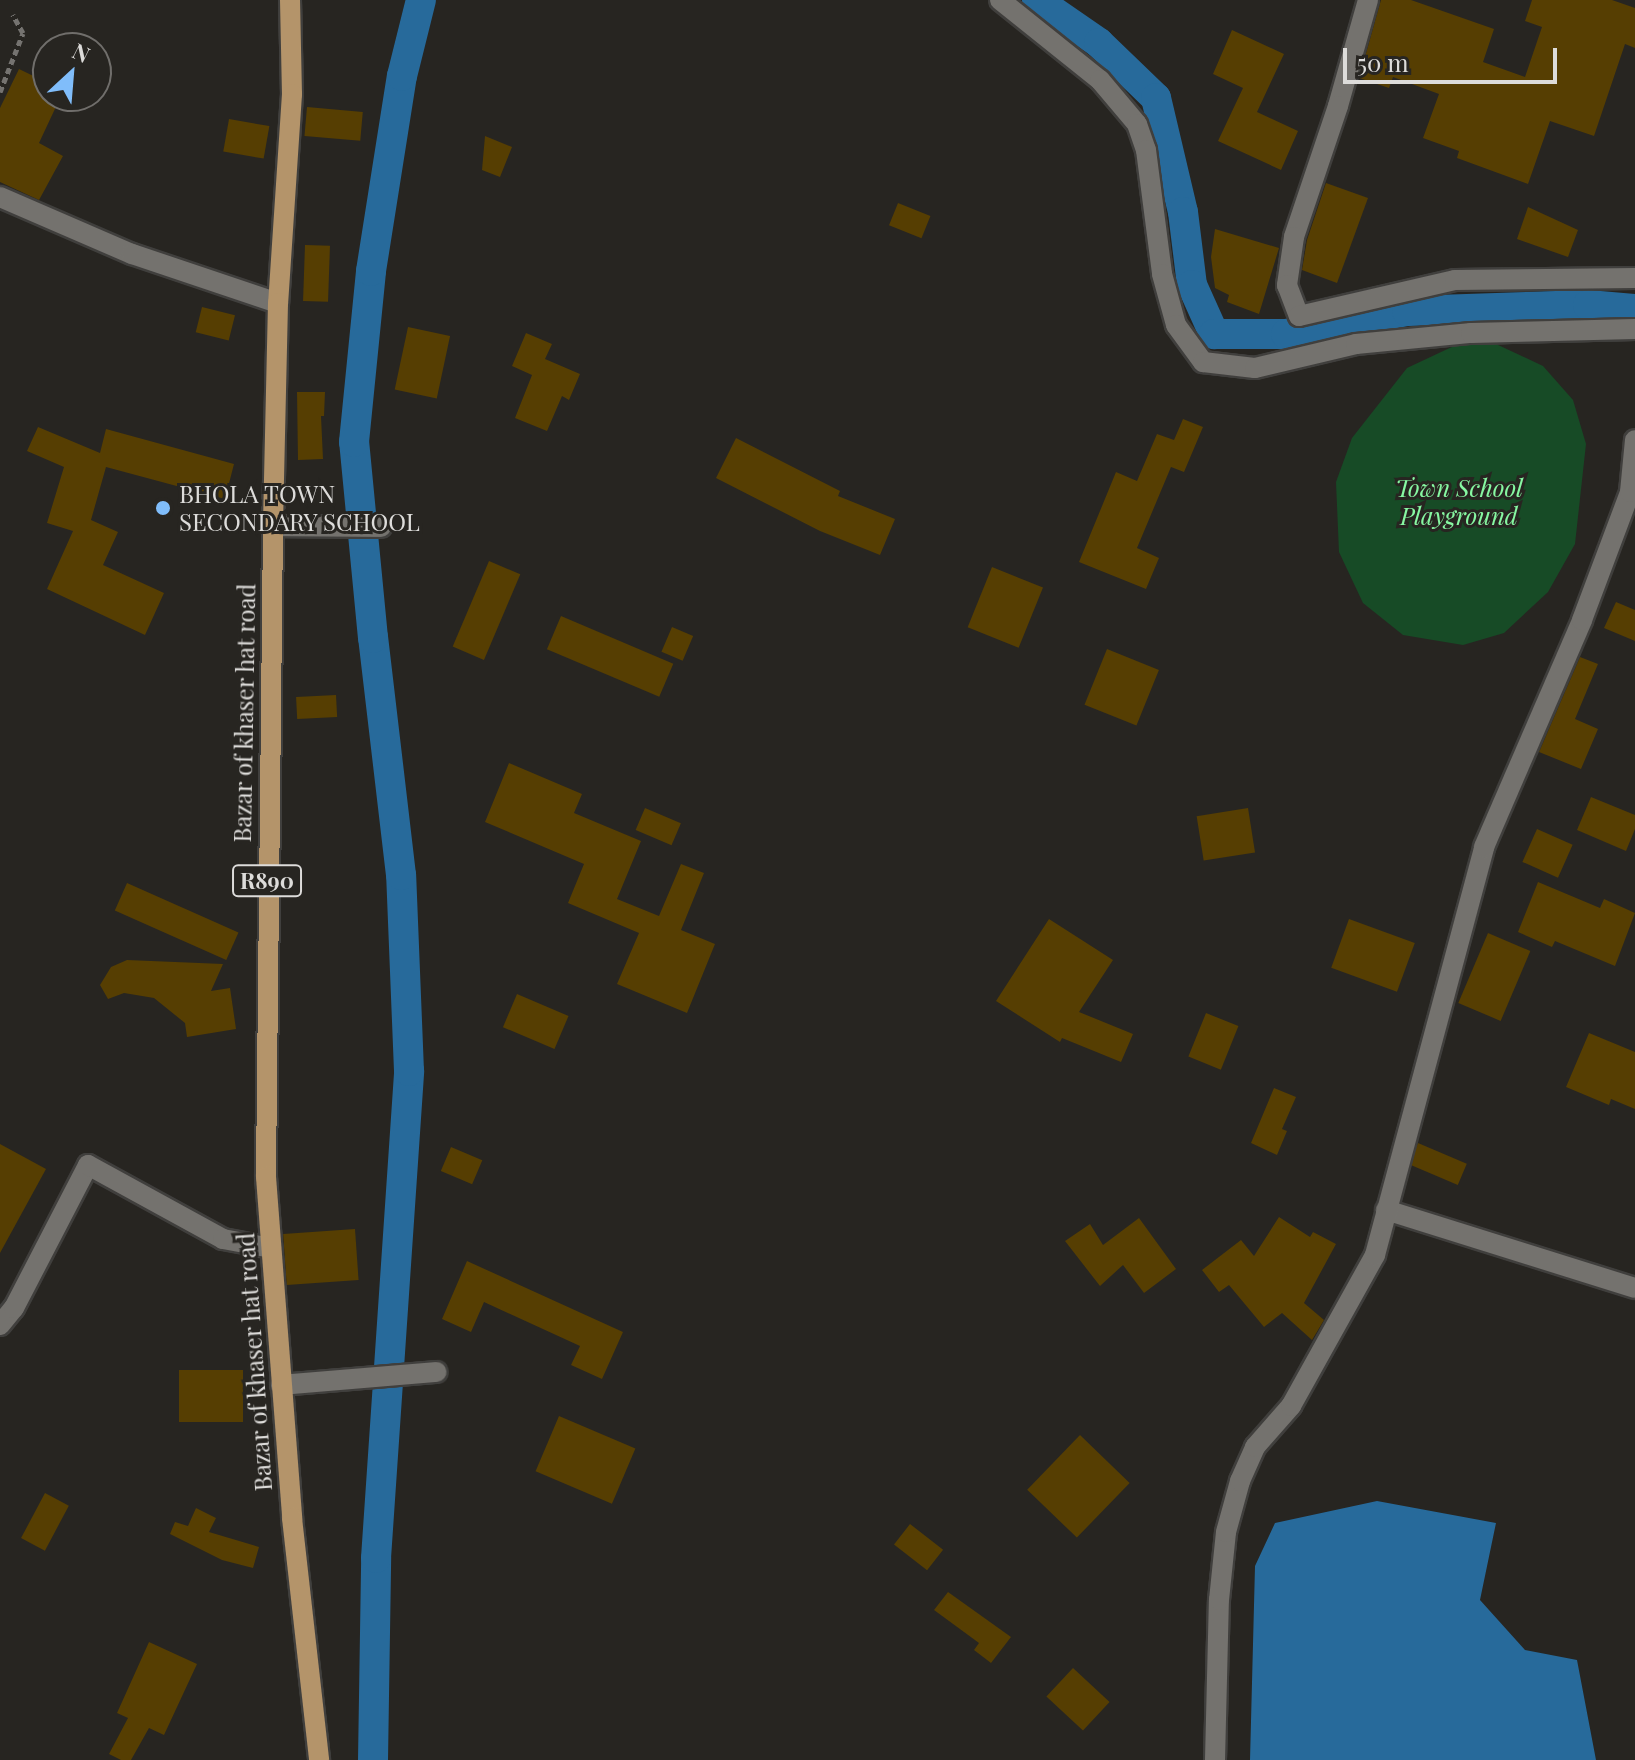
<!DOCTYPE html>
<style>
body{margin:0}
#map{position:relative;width:1635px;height:1760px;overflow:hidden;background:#272521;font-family:"Playfair Display",serif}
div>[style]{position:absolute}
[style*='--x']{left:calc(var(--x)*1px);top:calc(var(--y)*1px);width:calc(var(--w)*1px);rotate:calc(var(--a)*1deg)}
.green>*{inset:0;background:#174b26}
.water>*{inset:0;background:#276a9b}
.canal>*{height:30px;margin:-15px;padding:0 15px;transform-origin:15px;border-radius:15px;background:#276a9b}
.building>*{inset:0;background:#563e02;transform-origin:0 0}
.path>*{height:5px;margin-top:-2.5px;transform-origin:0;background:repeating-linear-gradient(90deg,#757370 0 6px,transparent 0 10px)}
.roads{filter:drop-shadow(2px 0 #403f3d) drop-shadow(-2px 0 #403f3d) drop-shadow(0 2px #403f3d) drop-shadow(0 -2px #403f3d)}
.street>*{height:20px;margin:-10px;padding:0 10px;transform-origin:10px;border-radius:10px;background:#74726e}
.primary>*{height:20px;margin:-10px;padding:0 10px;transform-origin:10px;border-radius:10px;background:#b4946a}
.dots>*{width:22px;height:22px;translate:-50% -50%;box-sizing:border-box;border:4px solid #272521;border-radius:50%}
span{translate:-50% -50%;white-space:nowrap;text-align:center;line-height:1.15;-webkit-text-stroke:6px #272521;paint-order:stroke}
.shield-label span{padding:2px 6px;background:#272521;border:2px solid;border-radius:6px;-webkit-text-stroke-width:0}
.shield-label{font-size:22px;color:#dddcda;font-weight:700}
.park-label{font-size:24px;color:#87f8a2;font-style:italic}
.poi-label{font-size:24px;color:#dddcda}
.left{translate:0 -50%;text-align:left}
.street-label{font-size:24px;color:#dddcda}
.north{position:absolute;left:32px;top:32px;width:80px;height:80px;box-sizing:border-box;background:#272521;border:2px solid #706e6b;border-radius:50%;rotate:26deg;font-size:22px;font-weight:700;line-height:32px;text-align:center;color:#dddcda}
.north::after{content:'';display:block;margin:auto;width:28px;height:36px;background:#80bdfa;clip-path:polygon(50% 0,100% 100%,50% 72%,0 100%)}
.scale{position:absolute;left:1343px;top:48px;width:214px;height:36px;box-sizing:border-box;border:4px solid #dddcda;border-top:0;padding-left:10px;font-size:24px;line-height:28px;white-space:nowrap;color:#dddcda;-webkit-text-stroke:6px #272521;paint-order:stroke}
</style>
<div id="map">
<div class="green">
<div style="clip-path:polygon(1496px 344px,1543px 366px,1573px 400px,1586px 444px,1575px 544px,1548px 592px,1504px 633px,1463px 645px,1403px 635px,1363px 603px,1339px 552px,1336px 482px,1352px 438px,1407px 368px,1456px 345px)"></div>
</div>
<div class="water">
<div style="clip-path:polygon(1377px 1501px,1496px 1523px,1480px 1600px,1525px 1650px,1577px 1660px,1596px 1760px,1250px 1760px,1255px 1566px,1275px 1523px)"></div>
</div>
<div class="canal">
<div style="--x:1037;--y:0;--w:75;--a:34.7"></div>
<div style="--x:1099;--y:43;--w:79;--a:44"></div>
<div style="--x:1156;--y:98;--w:117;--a:76.7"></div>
<div style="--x:1183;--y:212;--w:74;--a:83"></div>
<div style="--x:1192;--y:285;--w:54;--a:65.8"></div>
<div style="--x:1214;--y:334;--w:72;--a:0"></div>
<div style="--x:1286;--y:334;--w:123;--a:-10.8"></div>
<div style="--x:1407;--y:311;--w:181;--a:-1.9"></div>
<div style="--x:1588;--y:305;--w:47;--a:4.9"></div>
<div style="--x:373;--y:1760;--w:202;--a:-89.1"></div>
<div style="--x:376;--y:1558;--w:488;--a:-86.1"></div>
<div style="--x:409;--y:1071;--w:196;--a:-92.3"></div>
<div style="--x:401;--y:875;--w:239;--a:-96.7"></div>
<div style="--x:373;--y:638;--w:197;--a:-95.5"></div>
<div style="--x:354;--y:442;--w:172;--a:-84.3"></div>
<div style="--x:371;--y:271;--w:197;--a:-81"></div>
<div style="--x:402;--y:76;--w:78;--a:-76"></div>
</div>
<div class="building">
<div style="clip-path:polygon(1381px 0,1411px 0,1494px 29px,1483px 62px,1525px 77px,1542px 27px,1525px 21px,1532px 0,1612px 0,1635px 8px,1635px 48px,1625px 44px,1594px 136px,1550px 121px,1528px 184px,1457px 158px,1459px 151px,1423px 138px,1439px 94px,1393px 77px,1389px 88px,1359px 78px)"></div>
<div style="clip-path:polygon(1232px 30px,1284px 54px,1257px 112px,1298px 131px,1281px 170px,1218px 141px,1243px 88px,1213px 74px)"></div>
<div style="clip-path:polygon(19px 69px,48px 83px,48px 96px,61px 96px,39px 143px,63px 156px,39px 200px,0 182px,0 108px)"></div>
<div style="left:307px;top:107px;width:56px;height:29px;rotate:5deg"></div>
<div style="left:229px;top:119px;width:41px;height:33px;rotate:10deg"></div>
<div style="clip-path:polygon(485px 136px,512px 147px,500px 177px,482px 170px)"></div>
<div style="clip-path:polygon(1326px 183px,1368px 198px,1337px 283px,1302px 270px,1307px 240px)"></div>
<div style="left:898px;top:203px;width:35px;height:24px;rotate:22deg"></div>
<div style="clip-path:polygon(1528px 207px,1578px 230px,1568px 257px,1517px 239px)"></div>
<div style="clip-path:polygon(1215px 229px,1279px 248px,1259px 314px,1227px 302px,1229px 295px,1215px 288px,1211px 257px)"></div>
<div style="left:305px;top:245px;width:25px;height:56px;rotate:2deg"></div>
<div style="left:202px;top:307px;width:34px;height:26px;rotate:14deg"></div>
<div style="left:408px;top:327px;width:43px;height:64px;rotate:12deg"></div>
<div style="clip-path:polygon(526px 333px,552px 344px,545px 359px,580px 374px,569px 400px,562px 396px,547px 431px,515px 418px,532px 375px,512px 366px)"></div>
<div style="clip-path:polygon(297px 392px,325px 392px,324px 416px,321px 416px,323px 459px,298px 460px)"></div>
<div style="clip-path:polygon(1183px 419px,1203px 427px,1184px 472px,1171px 467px,1137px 548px,1159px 558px,1146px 589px,1079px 562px,1116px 472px,1137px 481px,1157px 434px,1174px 440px)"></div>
<div style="clip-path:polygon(38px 427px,100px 453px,106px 429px,234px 464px,225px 499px,106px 467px,91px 520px,118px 532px,103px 565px,164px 593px,145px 635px,47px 589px,73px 531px,47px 523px,64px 467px,27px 451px)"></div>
<div style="clip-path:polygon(736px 438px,840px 491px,838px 496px,895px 519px,880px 555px,820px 531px,716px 478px)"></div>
<div style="left:489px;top:561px;width:34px;height:93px;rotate:23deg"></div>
<div style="left:992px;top:567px;width:55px;height:65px;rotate:22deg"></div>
<div style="clip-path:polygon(1616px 602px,1635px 610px,1635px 641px,1604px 628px)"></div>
<div style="left:561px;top:616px;width:122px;height:36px;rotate:23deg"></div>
<div style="left:672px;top:627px;width:23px;height:27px;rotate:23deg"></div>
<div style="left:1107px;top:649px;width:56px;height:60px;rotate:22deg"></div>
<div style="clip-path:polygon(1580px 657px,1598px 664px,1575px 719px,1598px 729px,1581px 769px,1539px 752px)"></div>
<div style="left:336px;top:695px;width:22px;height:40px;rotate:87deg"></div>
<div style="clip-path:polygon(509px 763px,582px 794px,574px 813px,641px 841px,617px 899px,659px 916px,681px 864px,704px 873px,681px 930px,715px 944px,687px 1013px,617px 984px,639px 933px,568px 903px,584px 864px,485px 822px)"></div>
<div style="clip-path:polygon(1591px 797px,1635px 815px,1635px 829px,1626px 851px,1577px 830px)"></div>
<div style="left:645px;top:808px;width:39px;height:24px;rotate:23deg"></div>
<div style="left:1248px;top:808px;width:45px;height:52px;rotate:81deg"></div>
<div style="left:1537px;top:829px;width:39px;height:36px;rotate:24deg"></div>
<div style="clip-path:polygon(1538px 882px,1600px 908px,1604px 899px,1635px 913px,1615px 966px,1555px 941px,1552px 947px,1518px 932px)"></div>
<div style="left:127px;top:883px;width:122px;height:30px;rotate:24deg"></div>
<div style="clip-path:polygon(1049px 919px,1113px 960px,1079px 1012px,1133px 1034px,1121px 1062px,1062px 1038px,1060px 1042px,996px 1001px)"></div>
<div style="left:1349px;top:919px;width:70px;height:52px;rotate:20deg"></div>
<div style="left:1488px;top:933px;width:46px;height:76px;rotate:23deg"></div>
<div style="clip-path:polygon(127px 960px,223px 964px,211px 991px,230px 988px,236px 1029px,187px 1037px,185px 1023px,154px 998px,124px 993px,108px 999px,100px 985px,111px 967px)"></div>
<div style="left:517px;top:994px;width:56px;height:36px;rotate:23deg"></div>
<div style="left:1206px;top:1013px;width:35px;height:47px;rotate:22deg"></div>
<div style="clip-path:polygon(1589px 1033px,1635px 1052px,1635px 1109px,1611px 1099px,1609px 1105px,1566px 1087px)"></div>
<div style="clip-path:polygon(1274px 1088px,1296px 1097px,1282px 1129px,1287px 1131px,1277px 1155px,1251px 1143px)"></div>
<div style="left:1418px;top:1143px;width:53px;height:23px;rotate:23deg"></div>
<div style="clip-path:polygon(0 1144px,46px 1169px,0 1253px)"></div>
<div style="left:451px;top:1147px;width:34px;height:26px;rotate:23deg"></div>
<div style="clip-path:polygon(1279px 1217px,1310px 1237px,1313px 1232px,1336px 1244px,1304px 1303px,1324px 1320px,1312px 1340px,1282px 1313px,1264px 1327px,1229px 1285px,1219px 1292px,1202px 1270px,1241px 1240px,1254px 1256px)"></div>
<div style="clip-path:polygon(1139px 1218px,1176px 1269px,1144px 1293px,1123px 1265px,1100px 1286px,1065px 1241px,1090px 1224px,1103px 1245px)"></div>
<div style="left:355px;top:1229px;width:51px;height:72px;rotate:86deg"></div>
<div style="clip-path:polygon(467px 1261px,623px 1332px,602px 1379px,571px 1365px,580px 1346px,484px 1302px,471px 1332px,442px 1319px)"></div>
<div style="left:179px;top:1370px;width:64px;height:52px"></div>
<div style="left:559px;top:1416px;width:83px;height:60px;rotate:23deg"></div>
<div style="left:1080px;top:1435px;width:69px;height:76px;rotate:44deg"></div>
<div style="left:45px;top:1493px;width:27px;height:51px;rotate:28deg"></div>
<div style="clip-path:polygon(196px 1508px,216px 1518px,209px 1532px,259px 1547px,253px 1568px,222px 1560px,170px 1534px,175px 1522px,188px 1526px)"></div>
<div style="left:910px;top:1524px;width:42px;height:26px;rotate:38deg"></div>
<div style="clip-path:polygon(948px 1592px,1011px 1637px,991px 1663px,974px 1650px,979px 1643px,934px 1610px)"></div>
<div style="clip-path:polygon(149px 1642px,197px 1664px,164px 1735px,149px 1728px,131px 1760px,121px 1760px,109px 1754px,128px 1718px,117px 1713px)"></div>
<div style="left:1073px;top:1668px;width:50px;height:39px;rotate:43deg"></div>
</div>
<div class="path">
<div style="--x:0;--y:92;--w:63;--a:-68.7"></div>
<div style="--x:23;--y:33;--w:21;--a:-119"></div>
</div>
<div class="roads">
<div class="street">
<div style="--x:1000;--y:0;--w:128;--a:38.7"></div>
<div style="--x:1100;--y:80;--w:57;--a:49.9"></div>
<div style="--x:1137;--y:124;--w:28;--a:71"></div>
<div style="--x:1146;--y:150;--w:125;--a:82.6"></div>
<div style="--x:1162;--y:274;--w:53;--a:74.6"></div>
<div style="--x:1176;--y:325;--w:46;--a:53.9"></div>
<div style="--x:1203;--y:362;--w:52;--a:6.6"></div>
<div style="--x:1255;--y:368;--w:104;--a:-13.4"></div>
<div style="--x:1356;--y:344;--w:116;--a:-5.5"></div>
<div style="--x:1471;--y:333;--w:164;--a:-1.4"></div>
<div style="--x:1368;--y:0;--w:110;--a:105.8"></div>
<div style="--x:1338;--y:106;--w:138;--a:108.6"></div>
<div style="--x:1294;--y:237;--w:49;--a:98.3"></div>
<div style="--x:1287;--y:285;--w:33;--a:69"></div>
<div style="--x:1299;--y:316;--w:160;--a:-13"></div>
<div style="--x:1455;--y:280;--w:180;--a:-0.6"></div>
<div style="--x:0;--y:197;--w:144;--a:23.4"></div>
<div style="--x:132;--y:254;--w:154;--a:18.6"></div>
<div style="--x:273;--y:526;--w:108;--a:0.5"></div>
<div style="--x:1386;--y:1210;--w:261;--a:17.4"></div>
<div style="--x:0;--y:1325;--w:22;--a:-51"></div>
<div style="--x:14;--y:1308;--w:161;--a:-62.6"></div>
<div style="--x:88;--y:1165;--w:154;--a:28.7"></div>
<div style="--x:223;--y:1239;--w:49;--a:10.6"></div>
<div style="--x:281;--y:1385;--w:156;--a:-4.8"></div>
<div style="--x:1215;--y:1760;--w:160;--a:-88.6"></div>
<div style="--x:1219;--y:1600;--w:68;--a:-84.1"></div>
<div style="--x:1226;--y:1532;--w:53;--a:-74.6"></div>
<div style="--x:1240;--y:1481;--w:37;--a:-66"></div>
<div style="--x:1255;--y:1447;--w:55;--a:-48.7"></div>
<div style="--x:1291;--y:1406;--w:173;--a:-60.9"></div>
<div style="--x:1375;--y:1255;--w:422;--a:-75"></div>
<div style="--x:1484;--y:847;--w:247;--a:-66.6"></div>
<div style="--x:1582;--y:620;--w:137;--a:-69.4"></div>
<div style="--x:1630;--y:492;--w:52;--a:-84.5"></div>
</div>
<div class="primary">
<div style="--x:290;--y:0;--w:94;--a:88.8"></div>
<div style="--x:292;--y:94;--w:209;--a:93.8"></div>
<div style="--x:278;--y:303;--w:223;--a:91.3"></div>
<div style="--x:273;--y:526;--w:651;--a:90.62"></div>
<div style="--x:266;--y:1177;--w:342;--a:85.6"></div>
<div style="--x:292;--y:1518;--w:244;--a:83.6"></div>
</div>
</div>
<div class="dots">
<div style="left:163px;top:508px;background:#80bdfa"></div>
</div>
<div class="shield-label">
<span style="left:267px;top:881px">R890</span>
</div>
<div class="park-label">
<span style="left:1459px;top:502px">Town School<br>Playground</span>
</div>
<div class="poi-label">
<span class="left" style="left:179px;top:508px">BHOLA TOWN<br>SECONDARY SCHOOL</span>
</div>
<div class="street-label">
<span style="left:244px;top:713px;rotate:-89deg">Bazar of khaser hat road</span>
<span style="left:254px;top:1362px;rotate:-94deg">Bazar of khaser hat road</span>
</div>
<div class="north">N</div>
<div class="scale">50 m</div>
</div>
